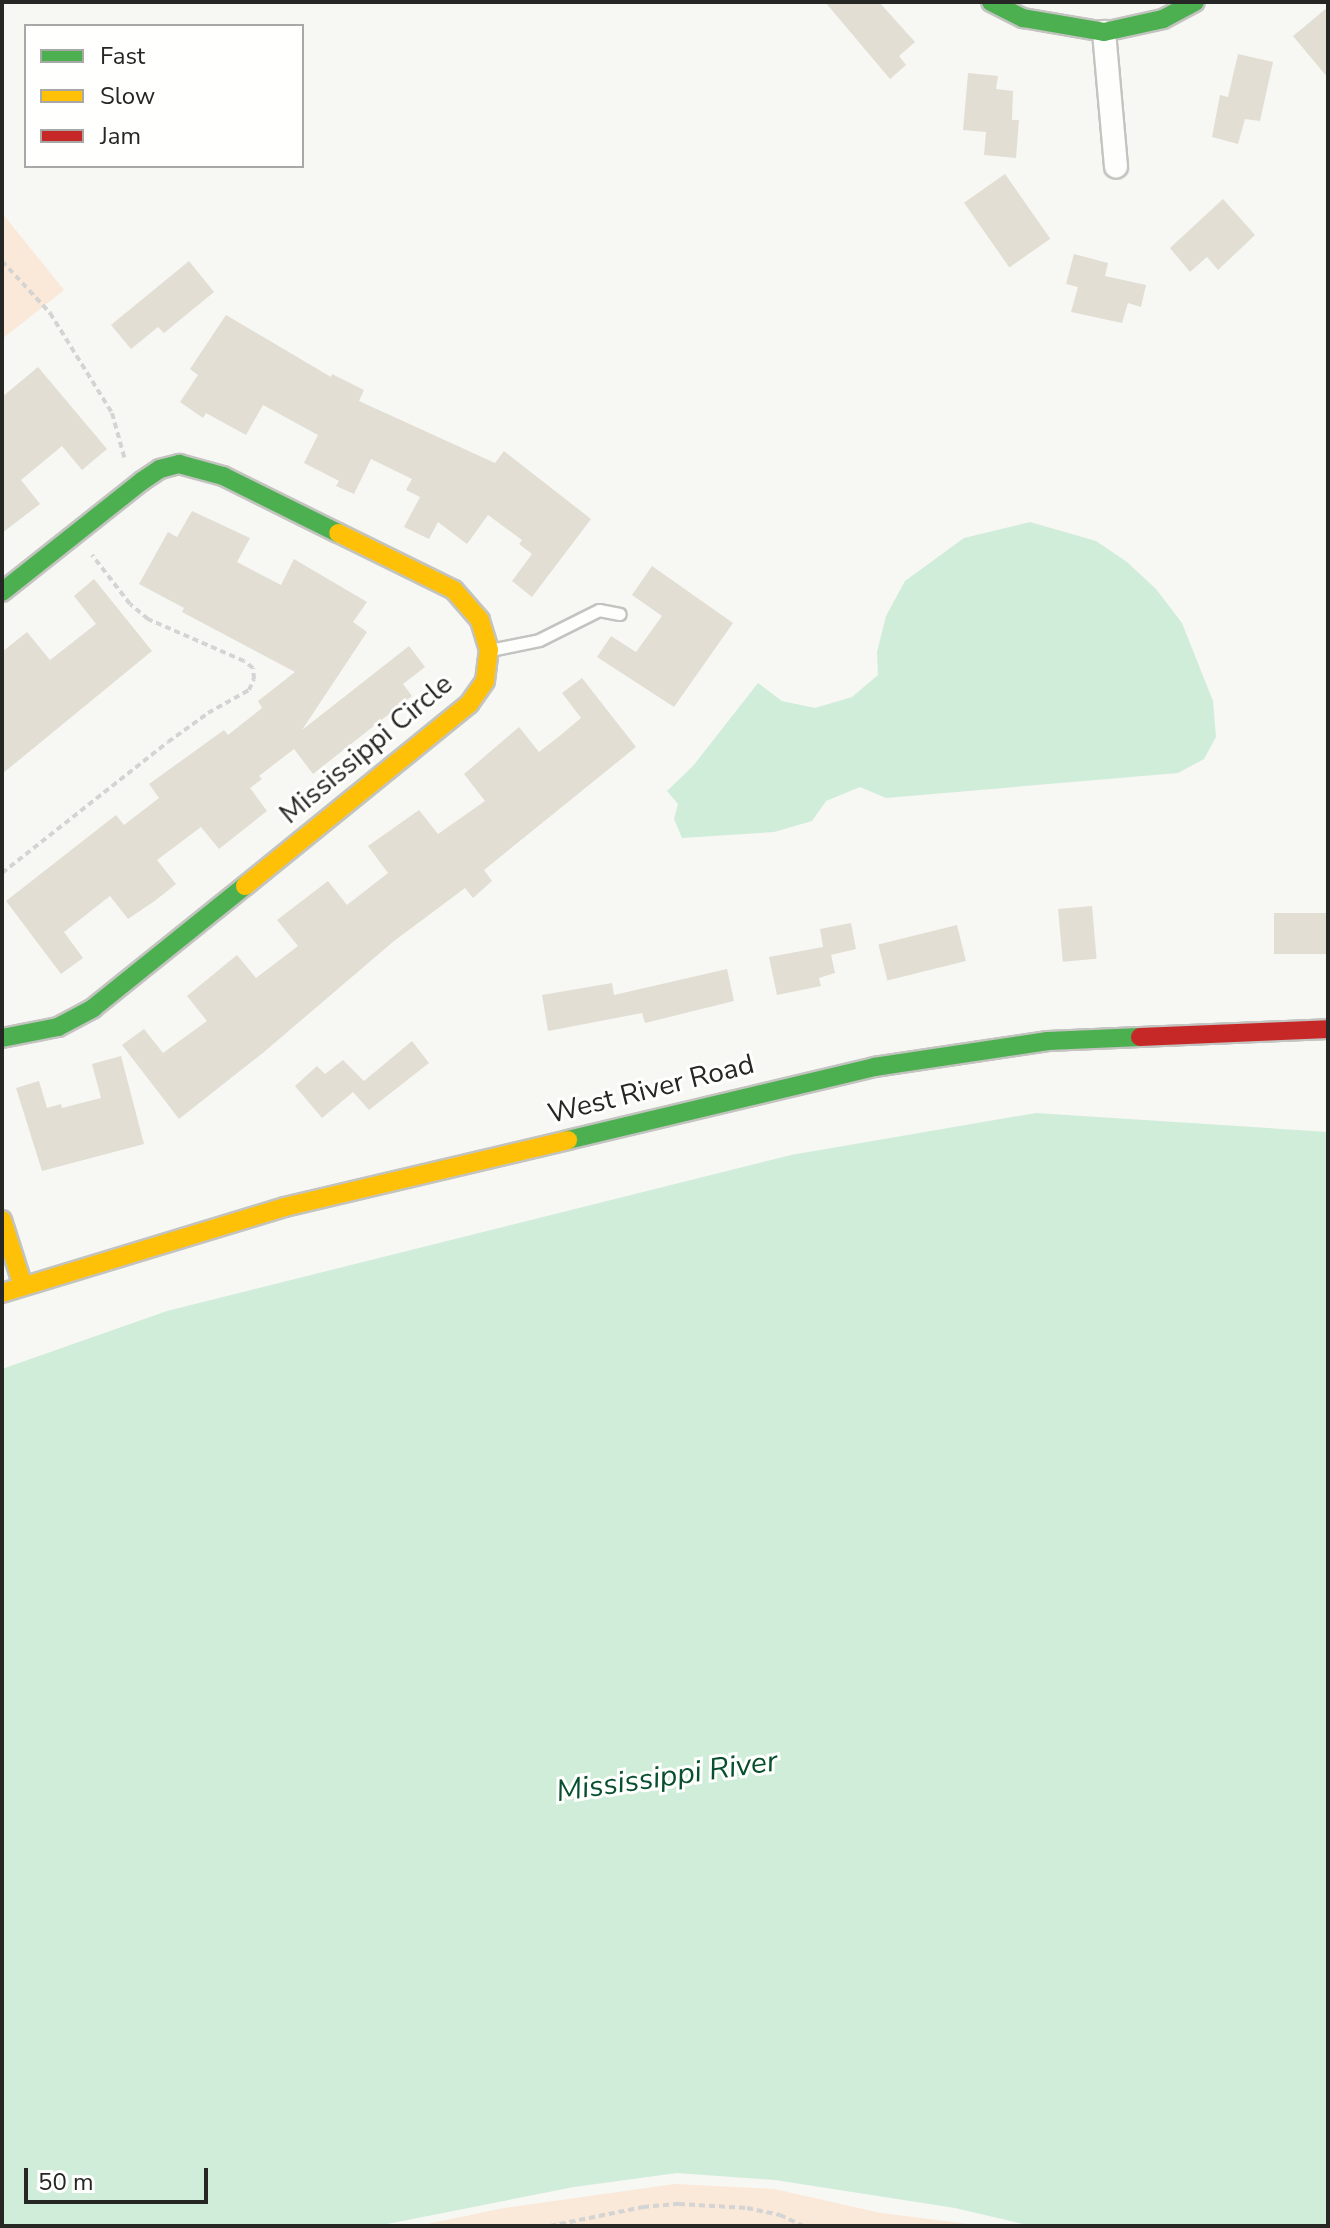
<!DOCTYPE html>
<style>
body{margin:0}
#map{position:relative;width:1330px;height:2228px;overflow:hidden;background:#f7f7f3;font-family:"Nunito Sans",sans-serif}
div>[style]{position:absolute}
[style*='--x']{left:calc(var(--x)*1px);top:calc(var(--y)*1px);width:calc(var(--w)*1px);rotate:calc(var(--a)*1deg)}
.green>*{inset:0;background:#fae8d8}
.water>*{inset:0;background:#d0edd9}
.building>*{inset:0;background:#e2ded4;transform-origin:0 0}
.path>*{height:4px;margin-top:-2px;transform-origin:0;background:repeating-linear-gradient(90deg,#d4d4d4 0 6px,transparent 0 10px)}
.roads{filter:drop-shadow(2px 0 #c3c3c0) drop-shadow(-2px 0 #c3c3c0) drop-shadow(0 2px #c3c3c0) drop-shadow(0 -2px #c3c3c0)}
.lane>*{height:11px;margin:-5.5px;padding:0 5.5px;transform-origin:5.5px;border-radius:5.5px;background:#fefefd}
.street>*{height:22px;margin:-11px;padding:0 11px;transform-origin:11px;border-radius:11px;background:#fefefd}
.fast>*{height:18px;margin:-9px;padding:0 9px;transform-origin:9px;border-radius:9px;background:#4caf50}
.slow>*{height:18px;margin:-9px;padding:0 9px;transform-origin:9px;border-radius:9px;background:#ffc107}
.jam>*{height:18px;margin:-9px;padding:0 9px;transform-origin:9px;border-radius:9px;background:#c62828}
span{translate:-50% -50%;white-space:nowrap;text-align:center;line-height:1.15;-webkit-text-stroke:6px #fffffe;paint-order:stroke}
.street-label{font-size:28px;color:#262724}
.water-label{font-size:30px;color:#074f2e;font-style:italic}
.frame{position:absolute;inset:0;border:4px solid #262724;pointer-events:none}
.legend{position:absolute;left:24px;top:24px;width:280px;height:144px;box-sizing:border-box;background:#fffffe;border:2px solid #a8a9a7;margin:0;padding:10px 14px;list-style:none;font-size:24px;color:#262724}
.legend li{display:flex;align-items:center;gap:16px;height:40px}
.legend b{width:40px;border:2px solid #a8a9a7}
.scale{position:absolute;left:24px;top:2168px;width:184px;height:36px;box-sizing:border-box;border:4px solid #262724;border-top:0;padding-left:10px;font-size:24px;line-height:28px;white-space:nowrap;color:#262724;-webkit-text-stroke:6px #fffffe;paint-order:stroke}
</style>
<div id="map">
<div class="green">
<div style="clip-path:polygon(2px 213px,64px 290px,2px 339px)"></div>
<div style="clip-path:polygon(675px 2184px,774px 2189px,881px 2213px,984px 2226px,418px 2226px,504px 2208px)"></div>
</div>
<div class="water">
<div style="clip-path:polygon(1030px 522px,1096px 541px,1127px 562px,1156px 589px,1182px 623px,1213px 701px,1216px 737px,1204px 759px,1178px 773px,886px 798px,860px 787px,826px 801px,812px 821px,774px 832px,682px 838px,674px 819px,678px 804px,667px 791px,693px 766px,758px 683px,782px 701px,815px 708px,852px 697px,878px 675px,877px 652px,886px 616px,905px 581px,964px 538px)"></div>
<div style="clip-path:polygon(1036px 1113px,1328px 1132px,1328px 2226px,1032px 2226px,955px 2208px,775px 2180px,677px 2173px,574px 2187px,377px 2226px,2px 2226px,2px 1369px,167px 1311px,791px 1155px)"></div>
</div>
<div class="building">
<div style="clip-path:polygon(825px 2px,879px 2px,915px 42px,899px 56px,906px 65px,890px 79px)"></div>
<div style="clip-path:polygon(1328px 7px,1328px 78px,1293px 36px)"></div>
<div style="clip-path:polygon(1238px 54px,1273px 62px,1260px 121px,1245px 119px,1238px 144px,1212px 137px,1220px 95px,1228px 97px)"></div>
<div style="clip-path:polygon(968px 73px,998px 76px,996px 89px,1013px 91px,1012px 120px,1019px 120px,1016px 158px,984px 155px,986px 132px,963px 130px)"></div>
<div style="left:1005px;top:174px;width:79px;height:50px;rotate:55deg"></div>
<div style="clip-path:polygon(1223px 199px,1255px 235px,1218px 270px,1207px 257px,1190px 272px,1170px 248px)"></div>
<div style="clip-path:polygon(1074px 254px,1108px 263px,1105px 276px,1146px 285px,1141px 307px,1128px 303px,1122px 323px,1071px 312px,1078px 287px,1066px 284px)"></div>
<div style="clip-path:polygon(189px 261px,214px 292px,164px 333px,158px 327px,131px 349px,111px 325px)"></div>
<div style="clip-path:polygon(226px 315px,331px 377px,332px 374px,364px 390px,359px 401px,495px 463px,504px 451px,591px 519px,532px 597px,512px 581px,532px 554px,519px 544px,522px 540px,488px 515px,467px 544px,438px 522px,429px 539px,404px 527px,420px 497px,406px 490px,412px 479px,371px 459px,354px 494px,336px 486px,339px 481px,304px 463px,318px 435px,263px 405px,246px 435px,206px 413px,203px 418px,180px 402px,198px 375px,190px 369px)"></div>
<div style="clip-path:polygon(38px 367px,107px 449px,82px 470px,62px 446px,21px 480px,40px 504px,2px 533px,2px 397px)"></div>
<div style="clip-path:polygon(192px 511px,250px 538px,237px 562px,281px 585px,294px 559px,367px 602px,353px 622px,367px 632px,302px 730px,409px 646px,425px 667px,403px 684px,412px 696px,313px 774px,294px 749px,259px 776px,262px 779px,250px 788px,267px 811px,219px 849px,201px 827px,157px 860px,176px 884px,156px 900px,128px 919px,110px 896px,64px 932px,83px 958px,61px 974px,6px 901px,116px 815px,124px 825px,159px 798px,149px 784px,224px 730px,228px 735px,262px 708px,258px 701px,295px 672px,182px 612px,184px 608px,139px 584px,168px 532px,177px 537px)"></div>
<div style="clip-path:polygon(652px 566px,733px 623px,674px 707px,597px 657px,611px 636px,636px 652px,662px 616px,632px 595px)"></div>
<div style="clip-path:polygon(94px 579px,152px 651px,2px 774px,2px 652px,27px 632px,50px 660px,96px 624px,74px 596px)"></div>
<div style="clip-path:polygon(582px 678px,636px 747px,484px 870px,492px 881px,473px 898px,465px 888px,394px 941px,264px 1052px,179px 1119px,122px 1045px,144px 1029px,163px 1053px,207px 1021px,187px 996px,237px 955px,256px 978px,298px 946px,277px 920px,328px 881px,347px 905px,388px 873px,368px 846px,419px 810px,438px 834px,485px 801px,464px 774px,519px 727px,539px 752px,562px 734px,581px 718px,562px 693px)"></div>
<div style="left:1092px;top:906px;width:53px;height:34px;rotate:85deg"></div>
<div style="left:1328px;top:913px;width:41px;height:54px;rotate:90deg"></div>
<div style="clip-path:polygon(851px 923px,856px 949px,831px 955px,835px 973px,819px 978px,821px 986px,777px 995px,769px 957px,823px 947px,820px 929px)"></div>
<div style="left:957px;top:925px;width:37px;height:81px;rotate:76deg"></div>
<div style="clip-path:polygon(727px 969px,734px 1001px,645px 1023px,642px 1013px,548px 1031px,542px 995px,612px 983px,614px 995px)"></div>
<div style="clip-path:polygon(412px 1041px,429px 1063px,369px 1110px,353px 1092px,322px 1118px,295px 1086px,317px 1066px,325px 1074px,343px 1060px,364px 1081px)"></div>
<div style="clip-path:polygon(121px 1056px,144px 1144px,42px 1171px,16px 1088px,39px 1081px,47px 1108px,61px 1104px,62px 1108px,101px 1098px,92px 1064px)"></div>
</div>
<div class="path">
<div style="--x:2;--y:261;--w:71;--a:47.3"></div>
<div style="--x:50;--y:313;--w:118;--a:58.2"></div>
<div style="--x:112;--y:413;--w:49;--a:74.5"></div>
<div style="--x:2;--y:873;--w:211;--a:-38.3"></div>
<div style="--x:168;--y:742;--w:49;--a:-35.9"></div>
<div style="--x:208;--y:713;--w:47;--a:-29.3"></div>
<div style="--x:249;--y:690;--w:12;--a:-66"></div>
<div style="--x:254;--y:679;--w:11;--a:-95"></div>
<div style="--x:253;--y:668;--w:11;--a:-142"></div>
<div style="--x:244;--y:661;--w:105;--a:-156.4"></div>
<div style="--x:148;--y:619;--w:23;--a:-140"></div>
<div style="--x:130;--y:604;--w:62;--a:-127.8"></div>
<div style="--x:550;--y:2226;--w:95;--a:-11.5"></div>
<div style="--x:643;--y:2207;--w:36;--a:-5"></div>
<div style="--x:679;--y:2204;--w:68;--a:3.4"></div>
<div style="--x:747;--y:2208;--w:34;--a:12"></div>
<div style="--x:780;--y:2215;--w:26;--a:25"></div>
</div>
<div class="roads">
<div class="lane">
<div style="--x:490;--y:650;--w:50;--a:-11.5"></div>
<div style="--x:539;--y:640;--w:67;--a:-26.6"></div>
<div style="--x:599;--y:610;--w:21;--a:11"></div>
</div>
<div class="street">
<div style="--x:1104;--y:32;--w:135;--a:84.9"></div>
</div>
<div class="fast">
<div style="--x:991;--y:2;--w:36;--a:27"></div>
<div style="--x:1023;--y:18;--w:82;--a:9.8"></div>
<div style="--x:1104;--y:32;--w:60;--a:-12.4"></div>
<div style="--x:1163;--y:19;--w:36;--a:-28"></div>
<div style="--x:2;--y:592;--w:179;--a:-38.4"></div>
<div style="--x:142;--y:481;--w:22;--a:-34"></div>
<div style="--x:160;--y:469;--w:20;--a:-15"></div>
<div style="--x:179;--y:464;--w:46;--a:15.3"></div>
<div style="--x:223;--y:476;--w:128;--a:26.4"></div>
<div style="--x:2;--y:1038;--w:57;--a:-11.1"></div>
<div style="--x:58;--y:1027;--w:40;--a:-28"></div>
<div style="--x:93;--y:1008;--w:195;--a:-38.8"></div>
<div style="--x:568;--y:1140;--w:315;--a:-13.4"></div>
<div style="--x:874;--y:1067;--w:176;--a:-8.5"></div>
<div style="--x:1048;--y:1041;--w:92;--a:-2.5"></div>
</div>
<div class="slow">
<div style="--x:245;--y:886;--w:289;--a:-39.1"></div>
<div style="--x:469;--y:704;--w:28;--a:-55"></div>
<div style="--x:485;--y:681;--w:31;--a:-83"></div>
<div style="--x:489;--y:650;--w:31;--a:-107"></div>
<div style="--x:480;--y:620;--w:40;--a:-131"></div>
<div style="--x:454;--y:590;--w:129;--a:-153.8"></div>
<div style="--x:2;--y:1220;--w:69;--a:72.3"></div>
<div style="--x:2;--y:1293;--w:296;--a:-16.9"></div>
<div style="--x:285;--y:1207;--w:291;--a:-13.3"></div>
</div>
<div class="jam">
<div style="--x:1140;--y:1037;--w:188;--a:-2.4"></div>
</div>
</div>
<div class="street-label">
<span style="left:366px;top:749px;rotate:-40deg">Mississippi Circle</span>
<span style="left:651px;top:1089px;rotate:-14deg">West River Road</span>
</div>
<div class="water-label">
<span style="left:667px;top:1777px;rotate:-8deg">Mississippi River</span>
</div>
<div class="frame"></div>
<ul class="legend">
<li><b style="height:10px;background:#4caf50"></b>Fast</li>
<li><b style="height:10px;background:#ffc107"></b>Slow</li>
<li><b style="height:10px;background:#c62828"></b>Jam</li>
</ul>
<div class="scale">50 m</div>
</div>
